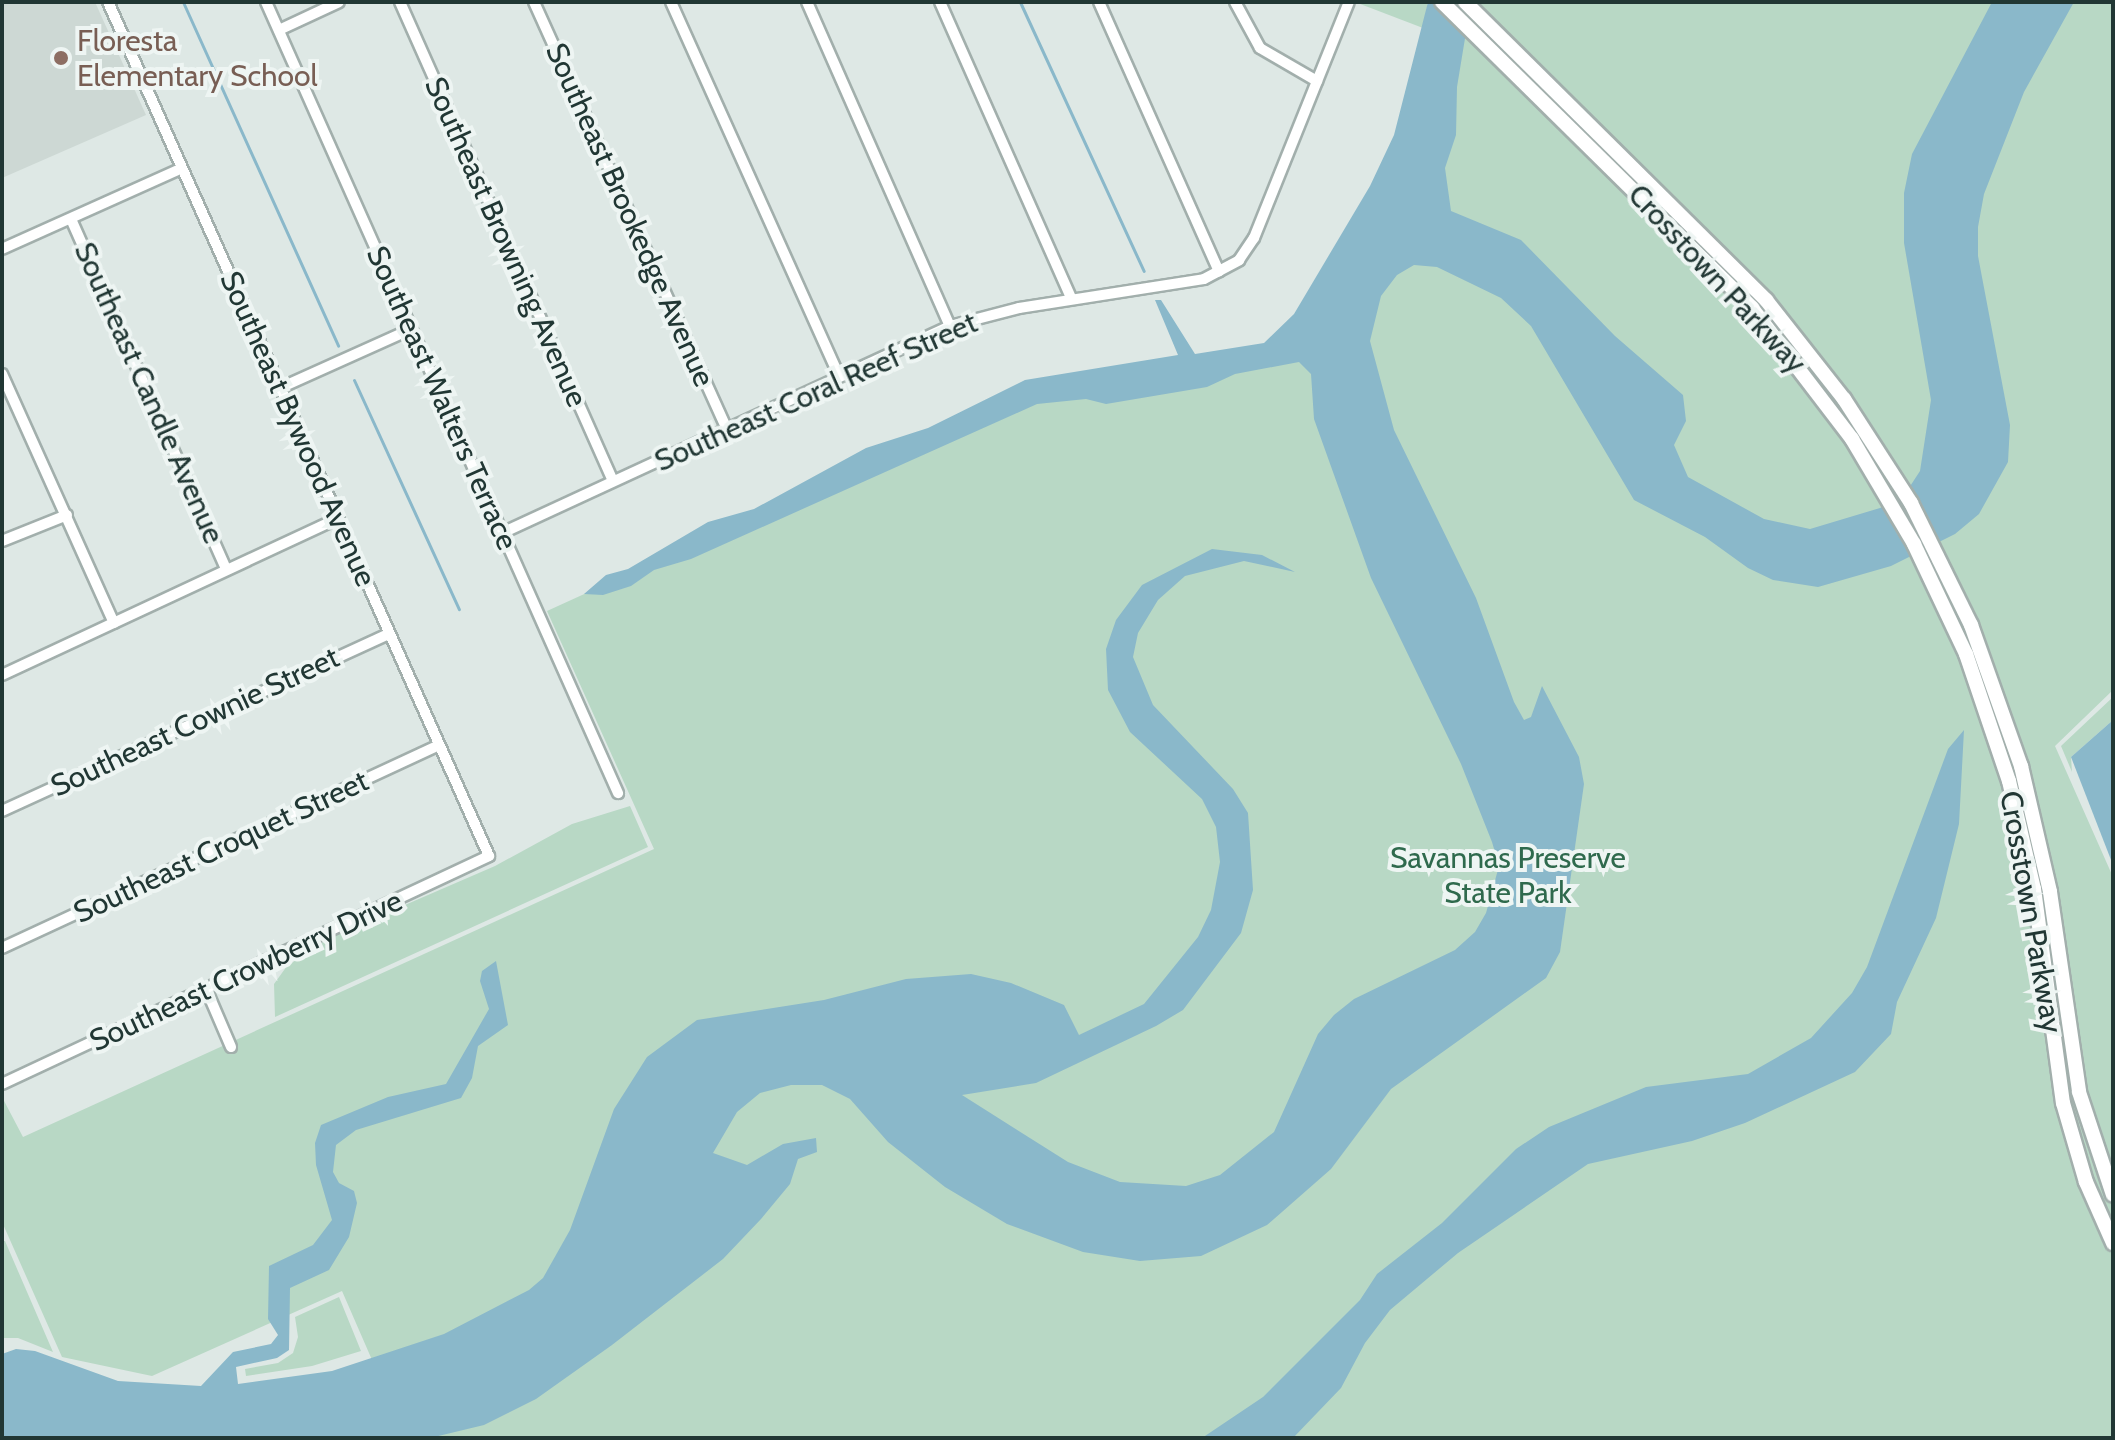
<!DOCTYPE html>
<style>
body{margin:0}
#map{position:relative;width:2115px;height:1440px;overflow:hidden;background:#dee8e5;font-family:Cabin,sans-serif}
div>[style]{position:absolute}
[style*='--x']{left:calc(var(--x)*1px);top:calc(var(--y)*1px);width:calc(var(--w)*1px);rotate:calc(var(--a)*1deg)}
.built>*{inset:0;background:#cdd8d4}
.green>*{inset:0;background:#b8d8c5}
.water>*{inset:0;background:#8ab8ca}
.stream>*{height:3px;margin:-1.5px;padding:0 1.5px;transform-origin:1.5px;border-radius:1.5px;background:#8ab8ca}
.roads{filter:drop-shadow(2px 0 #a2afac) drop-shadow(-2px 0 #a2afac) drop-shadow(0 2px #a2afac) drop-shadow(0 -2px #a2afac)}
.minor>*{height:10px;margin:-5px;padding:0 5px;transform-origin:5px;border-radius:5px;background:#fff}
.secondary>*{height:14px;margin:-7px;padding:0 7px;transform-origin:7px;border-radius:7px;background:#fff}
.dots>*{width:22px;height:22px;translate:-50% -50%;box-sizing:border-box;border:4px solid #eef5f3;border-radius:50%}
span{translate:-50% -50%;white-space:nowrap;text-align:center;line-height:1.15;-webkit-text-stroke:8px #eef5f3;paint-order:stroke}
.education-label{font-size:30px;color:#785e54}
.left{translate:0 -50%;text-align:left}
.street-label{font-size:30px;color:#213734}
.park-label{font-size:30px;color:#2f6a4d}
.frame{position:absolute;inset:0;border:4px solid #213734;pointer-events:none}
</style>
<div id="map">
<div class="built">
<div style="clip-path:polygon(2px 2px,95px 2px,146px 115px,2px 178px)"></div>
</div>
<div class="green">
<div style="clip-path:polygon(1355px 2px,1428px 2px,1423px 28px)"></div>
<div style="clip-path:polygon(1452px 2px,2113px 2px,2113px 690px,2055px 746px,2113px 877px,2113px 1438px,406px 1438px,342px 1291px,152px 1376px,62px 1357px,2px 1222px,2px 1097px,23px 1137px,654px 849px,547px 611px,988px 410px,1320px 346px)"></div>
<div style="clip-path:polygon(2113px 697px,2113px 720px,2071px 757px,2072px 772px,2061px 746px)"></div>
<div style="clip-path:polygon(630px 806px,648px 847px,275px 1017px,274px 984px,287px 966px,331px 937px,495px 866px,572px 824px)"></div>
<div style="clip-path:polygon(2px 1241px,5px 1241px,53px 1352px,18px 1338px,2px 1338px)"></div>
<div style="clip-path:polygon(339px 1297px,361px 1351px,312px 1366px,246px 1376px,245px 1369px,278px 1363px,293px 1353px,298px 1337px,295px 1317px)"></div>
</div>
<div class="water">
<div style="clip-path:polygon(1428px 2px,1471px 2px,1457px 87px,1456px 135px,1445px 168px,1451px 211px,1521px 240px,1615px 336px,1683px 395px,1686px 421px,1674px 445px,1688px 477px,1764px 519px,1810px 529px,1880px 508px,1905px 494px,1920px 471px,1931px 400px,1904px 243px,1904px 193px,1912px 154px,1992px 2px,2074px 2px,2024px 92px,1984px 194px,1978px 227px,1978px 256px,2010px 425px,2008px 462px,1979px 514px,1955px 534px,1891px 566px,1818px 587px,1773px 580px,1748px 568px,1705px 537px,1634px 500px,1531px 326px,1501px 298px,1437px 267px,1414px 265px,1397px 275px,1381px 296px,1370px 341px,1394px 430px,1476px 598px,1514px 702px,1524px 720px,1531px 717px,1542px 686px,1579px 757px,1584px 784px,1560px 952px,1546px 978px,1391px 1089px,1331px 1169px,1267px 1225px,1201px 1256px,1140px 1261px,1083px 1252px,1007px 1224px,945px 1187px,888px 1142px,850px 1099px,822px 1085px,791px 1085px,760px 1093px,737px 1112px,713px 1153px,747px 1165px,783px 1144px,816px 1138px,817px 1152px,798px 1159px,790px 1184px,761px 1219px,723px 1259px,612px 1345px,536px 1399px,484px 1425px,430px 1438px,2px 1438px,2px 1354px,16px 1349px,35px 1351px,118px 1381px,201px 1386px,233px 1352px,271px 1344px,278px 1335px,268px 1319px,269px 1266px,313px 1245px,332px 1220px,316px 1165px,315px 1143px,321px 1125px,388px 1097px,446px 1084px,489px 1009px,480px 981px,482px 971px,496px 961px,508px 1025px,478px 1046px,472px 1078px,461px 1098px,356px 1130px,336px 1145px,333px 1172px,339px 1183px,354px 1191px,357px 1203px,349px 1237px,329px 1270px,290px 1288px,289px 1350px,277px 1358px,236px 1367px,238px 1384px,332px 1371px,444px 1334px,529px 1290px,543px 1278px,570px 1230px,614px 1109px,647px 1057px,697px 1020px,824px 1000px,906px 979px,971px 974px,1011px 983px,1064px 1005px,1079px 1035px,1144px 1004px,1198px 937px,1211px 910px,1220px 862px,1216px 827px,1202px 799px,1130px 732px,1108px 690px,1106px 649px,1116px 620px,1142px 585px,1212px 549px,1262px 555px,1295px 572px,1244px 561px,1185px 576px,1158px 600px,1138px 633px,1133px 657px,1153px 705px,1233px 789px,1248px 813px,1253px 890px,1241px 933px,1183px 1010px,1156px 1026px,1036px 1083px,962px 1095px,1068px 1162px,1120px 1182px,1186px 1186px,1220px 1175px,1274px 1132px,1318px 1034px,1334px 1015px,1354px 999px,1455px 950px,1475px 932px,1486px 913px,1499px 866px,1492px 842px,1461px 764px,1371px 578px,1314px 419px,1311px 374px,1299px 362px,1235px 374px,1207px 387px,1106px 404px,1086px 399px,1037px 404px,691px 559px,654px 570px,631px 586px,603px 595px,584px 594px,606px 575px,628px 569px,708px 522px,754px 509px,866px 448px,928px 428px,1025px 380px,1178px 355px,1155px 300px,1161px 300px,1195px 354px,1264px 343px,1294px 314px,1370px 186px,1394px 135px)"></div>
<div style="clip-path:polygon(2113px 720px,2113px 865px,2071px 757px)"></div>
<div style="clip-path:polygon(1964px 730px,1959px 824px,1936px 918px,1897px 1002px,1891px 1034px,1855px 1072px,1745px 1123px,1692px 1141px,1588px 1164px,1458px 1253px,1390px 1310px,1365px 1343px,1341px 1388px,1293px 1438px,1202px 1438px,1263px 1397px,1360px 1300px,1377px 1274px,1442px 1223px,1516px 1149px,1549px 1127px,1646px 1087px,1748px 1074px,1811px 1038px,1852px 993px,1867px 967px,1948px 749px)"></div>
</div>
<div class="stream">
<div style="--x:183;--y:2;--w:377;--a:65.7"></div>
<div style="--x:1020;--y:2;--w:296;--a:65.3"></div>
<div style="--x:354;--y:380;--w:252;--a:65.4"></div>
</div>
<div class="roads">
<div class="minor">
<div style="--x:266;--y:2;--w:866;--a:66.01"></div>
<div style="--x:400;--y:2;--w:524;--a:66.03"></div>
<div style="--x:534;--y:2;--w:467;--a:65.7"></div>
<div style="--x:671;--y:2;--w:410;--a:65.8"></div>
<div style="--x:807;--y:2;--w:354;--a:66.2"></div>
<div style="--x:940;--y:2;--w:324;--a:66.1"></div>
<div style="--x:1099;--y:2;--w:295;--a:66"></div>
<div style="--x:1235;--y:2;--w:52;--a:61.5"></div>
<div style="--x:1260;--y:48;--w:66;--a:30.1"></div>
<div style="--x:279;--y:30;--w:66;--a:-25"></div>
<div style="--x:71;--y:219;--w:382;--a:66.1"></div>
<div style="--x:2;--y:249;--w:197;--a:-24.2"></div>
<div style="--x:2;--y:374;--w:273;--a:65.8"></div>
<div style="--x:280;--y:388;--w:144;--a:-24.2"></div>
<div style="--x:502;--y:533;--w:494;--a:-24.8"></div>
<div style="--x:950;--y:326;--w:71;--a:-14.6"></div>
<div style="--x:1019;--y:308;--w:187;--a:-8.9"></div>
<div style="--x:1204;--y:279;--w:40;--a:-28"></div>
<div style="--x:1239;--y:260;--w:27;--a:-56"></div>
<div style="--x:1254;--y:238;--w:254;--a:-68.1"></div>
<div style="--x:2;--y:541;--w:70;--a:-21.8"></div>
<div style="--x:2;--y:675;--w:371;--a:-25"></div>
<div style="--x:2;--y:811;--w:426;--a:-24.6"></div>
<div style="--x:2;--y:948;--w:482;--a:-24.9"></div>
<div style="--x:207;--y:991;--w:61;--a:66.8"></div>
<div style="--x:2;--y:1084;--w:538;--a:-25.09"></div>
<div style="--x:489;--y:856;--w:935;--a:-114.04"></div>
</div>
<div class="secondary">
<div style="--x:1442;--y:2;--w:436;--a:44.6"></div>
<div style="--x:1752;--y:308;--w:165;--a:52.6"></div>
<div style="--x:1852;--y:439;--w:122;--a:59.4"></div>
<div style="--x:1914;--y:544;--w:122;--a:64.7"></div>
<div style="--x:1966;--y:654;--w:134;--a:71.3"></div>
<div style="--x:2009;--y:781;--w:111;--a:77"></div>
<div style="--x:2034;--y:889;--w:216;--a:82.3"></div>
<div style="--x:2063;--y:1103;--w:82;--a:73.8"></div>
<div style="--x:2086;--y:1182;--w:67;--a:66.1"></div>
<div style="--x:1465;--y:2;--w:424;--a:44.7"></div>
<div style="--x:1766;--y:300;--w:126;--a:51.8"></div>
<div style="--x:1844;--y:399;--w:124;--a:57.2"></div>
<div style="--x:1911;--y:503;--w:136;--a:63.8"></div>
<div style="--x:1971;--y:625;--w:150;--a:70.5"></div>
<div style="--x:2021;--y:766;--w:129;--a:77"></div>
<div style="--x:2050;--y:892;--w:202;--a:81.7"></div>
<div style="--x:2079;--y:1092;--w:108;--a:71.7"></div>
</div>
</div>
<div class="dots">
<div style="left:61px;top:58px;background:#8d6e63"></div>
</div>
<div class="education-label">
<span class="left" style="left:77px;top:58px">Floresta<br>Elementary School</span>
</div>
<div class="street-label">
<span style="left:630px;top:215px;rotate:66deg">Southeast Brookedge Avenue</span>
<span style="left:506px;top:242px;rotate:66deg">Southeast Browning Avenue</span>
<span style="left:1717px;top:279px;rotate:47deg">Crosstown Parkway</span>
<span style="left:816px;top:392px;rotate:-24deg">Southeast Coral Reef Street</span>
<span style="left:149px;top:393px;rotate:66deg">Southeast Candle Avenue</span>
<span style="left:442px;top:398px;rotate:66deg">Southeast Walters Terrace</span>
<span style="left:298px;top:429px;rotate:66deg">Southeast Bywood Avenue</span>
<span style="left:195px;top:722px;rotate:-25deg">Southeast Cownie Street</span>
<span style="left:221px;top:847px;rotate:-25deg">Southeast Croquet Street</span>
<span style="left:2031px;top:912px;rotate:80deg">Crosstown Parkway</span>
<span style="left:246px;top:971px;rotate:-25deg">Southeast Crowberry Drive</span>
</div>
<div class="park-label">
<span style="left:1508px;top:875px">Savannas Preserve<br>State Park</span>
</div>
<div class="frame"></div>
</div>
